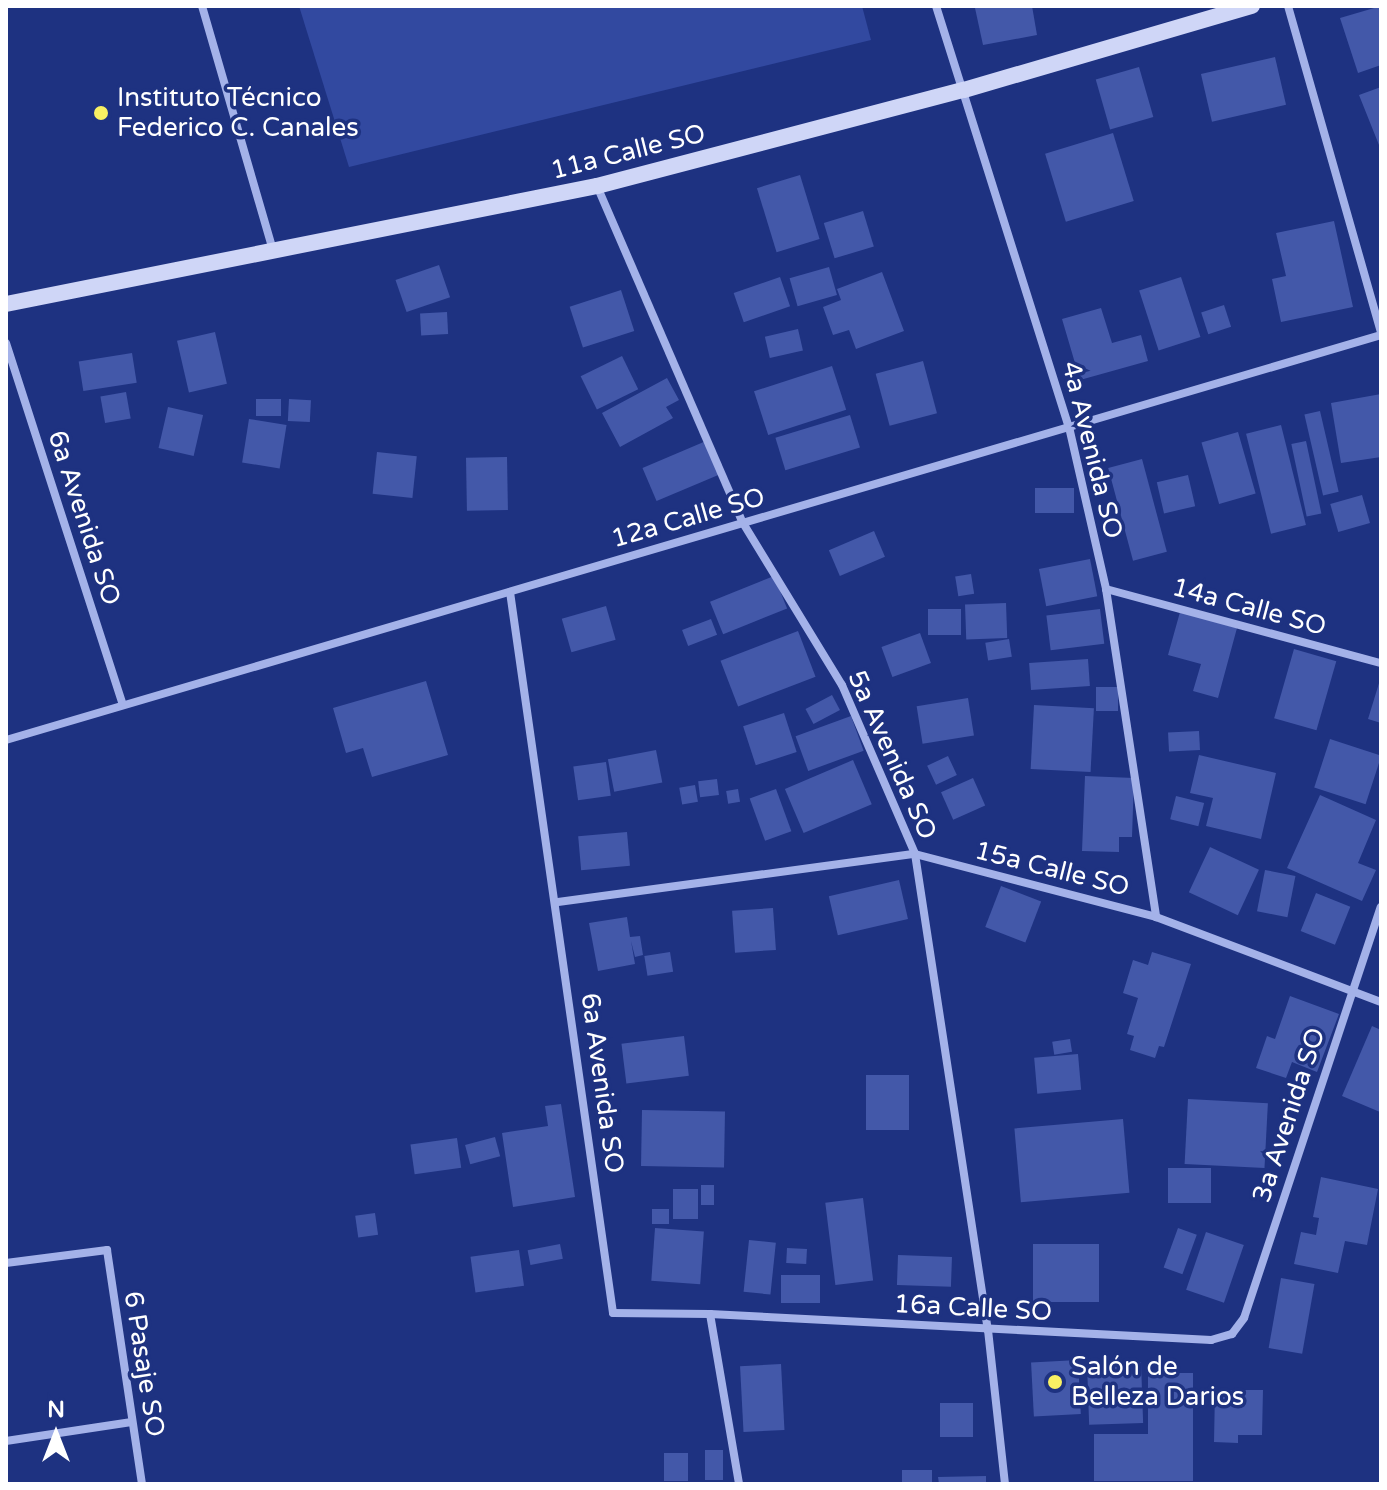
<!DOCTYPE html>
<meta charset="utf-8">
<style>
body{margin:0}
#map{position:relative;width:1387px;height:1490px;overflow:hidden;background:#1e3281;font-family:"Varela Round",sans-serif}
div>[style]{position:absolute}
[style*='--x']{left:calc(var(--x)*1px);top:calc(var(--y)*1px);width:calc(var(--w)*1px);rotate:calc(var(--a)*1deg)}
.green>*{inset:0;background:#3249a0}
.building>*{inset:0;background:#4358a9;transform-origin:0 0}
.street>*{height:8px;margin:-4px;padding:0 4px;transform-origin:4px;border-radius:4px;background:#a4b2e9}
.secondary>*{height:16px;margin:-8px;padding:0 8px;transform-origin:8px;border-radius:8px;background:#cfd6f7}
.dots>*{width:22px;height:22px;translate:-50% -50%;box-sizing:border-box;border:4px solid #1e3281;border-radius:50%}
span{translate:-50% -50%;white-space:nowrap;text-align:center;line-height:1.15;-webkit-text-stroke:7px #1e3281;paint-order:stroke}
.poi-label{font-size:26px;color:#fff}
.left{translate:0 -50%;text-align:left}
.street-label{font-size:26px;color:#fff}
.frame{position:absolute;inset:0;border:8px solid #fff;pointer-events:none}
.north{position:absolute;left:16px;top:1394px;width:80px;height:80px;-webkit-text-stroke:6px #1e3281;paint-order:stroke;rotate:0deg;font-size:22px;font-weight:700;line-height:32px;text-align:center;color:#fff}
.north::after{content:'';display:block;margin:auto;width:28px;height:36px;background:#fff;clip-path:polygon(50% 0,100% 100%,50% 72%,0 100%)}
</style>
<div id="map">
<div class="green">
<div style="clip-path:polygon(299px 6px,862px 6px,871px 40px,349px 167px)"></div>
</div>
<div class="building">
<div style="clip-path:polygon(1032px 6px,1037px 35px,983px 45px,975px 8px)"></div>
<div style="clip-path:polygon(1381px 6px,1381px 65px,1358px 73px,1340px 18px)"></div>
<div style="left:1275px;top:57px;width:49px;height:76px;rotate:77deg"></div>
<div style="left:1139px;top:67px;width:52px;height:45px;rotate:74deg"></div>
<div style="clip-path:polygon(1381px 87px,1381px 150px,1359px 95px)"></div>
<div style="left:1113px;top:133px;width:71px;height:71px;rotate:73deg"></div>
<div style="left:800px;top:175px;width:67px;height:45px;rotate:73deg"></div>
<div style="left:863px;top:211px;width:37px;height:41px;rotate:73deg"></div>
<div style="clip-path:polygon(1334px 221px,1353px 307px,1281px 322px,1272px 279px,1286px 276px,1276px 233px)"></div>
<div style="left:439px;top:265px;width:34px;height:46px;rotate:71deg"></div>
<div style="left:829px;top:267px;width:29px;height:41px;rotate:74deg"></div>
<div style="clip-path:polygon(882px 272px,904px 331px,856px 349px,849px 330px,833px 335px,823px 307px,841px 300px,837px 289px)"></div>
<div style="left:780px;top:277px;width:31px;height:49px;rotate:71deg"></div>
<div style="left:1181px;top:277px;width:63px;height:44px;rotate:72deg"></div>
<div style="left:621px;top:290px;width:43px;height:54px;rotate:72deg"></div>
<div style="left:1224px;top:305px;width:23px;height:24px;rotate:72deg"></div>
<div style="clip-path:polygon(1101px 308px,1112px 343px,1141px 335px,1148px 361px,1080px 380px,1062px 319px)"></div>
<div style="left:447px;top:312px;width:22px;height:27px;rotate:87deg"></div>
<div style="left:798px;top:329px;width:22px;height:34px;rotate:77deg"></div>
<div style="left:215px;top:332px;width:53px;height:39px;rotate:77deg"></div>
<div style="left:132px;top:353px;width:30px;height:54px;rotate:81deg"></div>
<div style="left:622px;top:356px;width:37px;height:46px;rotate:64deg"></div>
<div style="left:923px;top:361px;width:54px;height:49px;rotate:75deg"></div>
<div style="left:832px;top:366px;width:46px;height:82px;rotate:72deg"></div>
<div style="clip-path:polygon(667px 378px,679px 400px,666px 407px,673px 418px,620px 447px,602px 413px)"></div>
<div style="left:126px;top:392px;width:27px;height:26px;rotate:80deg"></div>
<div style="clip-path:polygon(1381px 394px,1381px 457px,1341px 463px,1331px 403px)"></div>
<div style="left:256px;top:399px;width:25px;height:17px"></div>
<div style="left:289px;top:399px;width:22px;height:22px;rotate:3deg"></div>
<div style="left:168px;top:407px;width:36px;height:42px;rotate:13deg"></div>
<div style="left:1320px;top:411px;width:83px;height:16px;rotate:77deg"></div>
<div style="left:850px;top:415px;width:34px;height:78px;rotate:73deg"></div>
<div style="left:249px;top:419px;width:38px;height:44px;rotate:9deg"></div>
<div style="left:1281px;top:425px;width:103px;height:36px;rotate:76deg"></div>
<div style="left:1238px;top:432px;width:64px;height:38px;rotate:74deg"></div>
<div style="left:706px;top:441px;width:36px;height:69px;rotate:67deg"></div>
<div style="left:1306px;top:441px;width:74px;height:15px;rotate:78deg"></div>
<div style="left:377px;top:452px;width:40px;height:42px;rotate:6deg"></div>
<div style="left:507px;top:457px;width:53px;height:41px;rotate:89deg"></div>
<div style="left:1142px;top:459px;width:96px;height:35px;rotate:75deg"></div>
<div style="left:1188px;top:475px;width:32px;height:32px;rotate:77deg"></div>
<div style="left:1074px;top:488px;width:25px;height:39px;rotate:90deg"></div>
<div style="left:1362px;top:495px;width:29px;height:33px;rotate:74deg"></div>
<div style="left:874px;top:531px;width:28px;height:49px;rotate:67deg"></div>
<div style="left:1090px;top:559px;width:38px;height:52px;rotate:79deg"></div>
<div style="left:971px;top:574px;width:20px;height:16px;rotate:81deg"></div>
<div style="left:774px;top:576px;width:35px;height:69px;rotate:68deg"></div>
<div style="left:1006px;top:603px;width:35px;height:41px;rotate:88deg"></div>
<div style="left:606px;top:606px;width:35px;height:46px;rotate:74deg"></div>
<div style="left:928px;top:609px;width:33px;height:26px"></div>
<div style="left:1100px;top:609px;width:35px;height:54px;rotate:83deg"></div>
<div style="clip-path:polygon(1180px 612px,1237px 628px,1218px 698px,1193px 691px,1201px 664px,1168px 655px)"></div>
<div style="left:711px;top:619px;width:17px;height:31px;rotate:69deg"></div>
<div style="left:798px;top:631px;width:49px;height:83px;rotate:69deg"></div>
<div style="left:920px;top:633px;width:32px;height:41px;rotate:70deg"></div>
<div style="left:1009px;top:639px;width:18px;height:24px;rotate:81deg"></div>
<div style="left:1294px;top:649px;width:44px;height:72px;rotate:16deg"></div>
<div style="left:1088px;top:659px;width:27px;height:59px;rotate:86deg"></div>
<div style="clip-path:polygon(1380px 680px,1381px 680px,1381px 723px,1368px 719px)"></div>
<div style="clip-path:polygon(426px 681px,448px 755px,372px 777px,363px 748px,346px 753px,333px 708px)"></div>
<div style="left:1096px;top:687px;width:22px;height:24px"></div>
<div style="left:832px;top:695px;width:17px;height:30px;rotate:62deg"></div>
<div style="left:968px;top:698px;width:38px;height:52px;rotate:81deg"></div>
<div style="left:1034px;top:705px;width:60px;height:64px;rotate:3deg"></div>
<div style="left:784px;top:713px;width:41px;height:43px;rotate:72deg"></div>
<div style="left:851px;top:716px;width:37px;height:59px;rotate:70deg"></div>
<div style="left:1199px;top:731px;width:19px;height:31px;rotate:87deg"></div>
<div style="left:1330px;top:739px;width:54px;height:51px;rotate:18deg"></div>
<div style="left:656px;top:750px;width:33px;height:49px;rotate:79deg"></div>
<div style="clip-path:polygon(1199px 755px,1276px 773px,1261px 839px,1206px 826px,1213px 798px,1190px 793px)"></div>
<div style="left:948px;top:756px;width:21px;height:23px;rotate:65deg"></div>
<div style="left:853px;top:760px;width:48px;height:74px;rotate:67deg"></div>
<div style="left:606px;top:762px;width:34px;height:33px;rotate:82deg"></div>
<div style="clip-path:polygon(1085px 776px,1134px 778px,1132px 837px,1119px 837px,1119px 852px,1082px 851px)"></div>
<div style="left:973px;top:778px;width:30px;height:35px;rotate:66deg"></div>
<div style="left:717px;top:779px;width:16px;height:19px;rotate:83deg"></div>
<div style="left:695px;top:785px;width:17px;height:16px;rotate:80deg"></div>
<div style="left:738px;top:789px;width:13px;height:12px;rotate:81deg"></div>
<div style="left:776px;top:789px;width:45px;height:28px;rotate:70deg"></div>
<div style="clip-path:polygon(1320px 795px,1376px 820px,1358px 863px,1376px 870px,1362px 901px,1287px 868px)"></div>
<div style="left:1176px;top:796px;width:29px;height:24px;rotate:14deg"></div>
<div style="left:627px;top:832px;width:34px;height:49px;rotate:85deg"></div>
<div style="left:1210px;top:847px;width:54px;height:50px;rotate:25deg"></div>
<div style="left:1265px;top:870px;width:31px;height:42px;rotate:11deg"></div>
<div style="left:899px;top:880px;width:40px;height:72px;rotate:77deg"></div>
<div style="left:1001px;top:886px;width:43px;height:44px;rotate:21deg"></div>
<div style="left:1316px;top:893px;width:37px;height:41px;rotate:22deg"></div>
<div style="left:773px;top:908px;width:42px;height:41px;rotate:86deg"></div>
<div style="clip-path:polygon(627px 917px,630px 937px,640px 936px,643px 955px,635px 957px,631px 941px,635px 964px,598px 971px,589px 923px)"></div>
<div style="left:670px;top:952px;width:20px;height:26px;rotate:81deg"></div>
<div style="clip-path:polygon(1152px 952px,1191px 964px,1164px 1047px,1159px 1046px,1155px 1058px,1130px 1050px,1134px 1036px,1127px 1034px,1138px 998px,1123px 993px,1133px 960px,1148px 965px)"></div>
<div style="clip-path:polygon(1290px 996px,1339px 1014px,1317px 1072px,1292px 1062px,1286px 1078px,1256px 1068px,1267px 1036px,1275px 1039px)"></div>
<div style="clip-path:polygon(1372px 1026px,1381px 1030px,1380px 1112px,1342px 1096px)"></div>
<div style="left:684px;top:1036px;width:40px;height:63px;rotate:83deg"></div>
<div style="left:1070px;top:1039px;width:13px;height:18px;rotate:81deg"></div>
<div style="left:1078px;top:1054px;width:36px;height:44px;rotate:85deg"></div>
<div style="left:866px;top:1075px;width:43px;height:55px"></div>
<div style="left:1188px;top:1099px;width:80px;height:65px;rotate:3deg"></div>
<div style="clip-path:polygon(561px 1104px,575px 1197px,513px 1207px,502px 1133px,548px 1126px,545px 1106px)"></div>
<div style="left:642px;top:1110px;width:83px;height:56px;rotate:1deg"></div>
<div style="left:1123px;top:1119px;width:74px;height:109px;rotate:85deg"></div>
<div style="left:495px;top:1137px;width:20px;height:31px;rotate:75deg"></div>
<div style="left:457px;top:1138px;width:30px;height:47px;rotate:82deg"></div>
<div style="left:1211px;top:1168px;width:35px;height:43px;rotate:90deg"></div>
<div style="clip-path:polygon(1321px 1177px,1378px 1189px,1367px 1245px,1345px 1241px,1338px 1273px,1294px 1264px,1301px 1232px,1316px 1235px,1319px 1218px,1313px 1217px)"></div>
<div style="left:701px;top:1185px;width:13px;height:20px"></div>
<div style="left:673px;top:1189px;width:25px;height:30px"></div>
<div style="left:863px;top:1198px;width:83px;height:38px;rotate:83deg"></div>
<div style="left:652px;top:1209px;width:17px;height:15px"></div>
<div style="left:375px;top:1213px;width:22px;height:20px;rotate:82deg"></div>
<div style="left:655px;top:1228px;width:49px;height:53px;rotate:4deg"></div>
<div style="left:1178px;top:1228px;width:20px;height:42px;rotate:20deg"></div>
<div style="left:1206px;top:1232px;width:40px;height:61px;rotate:19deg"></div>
<div style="left:749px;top:1240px;width:27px;height:52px;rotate:6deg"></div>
<div style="left:560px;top:1244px;width:15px;height:33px;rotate:79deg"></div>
<div style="left:1033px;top:1244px;width:66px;height:58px"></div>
<div style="left:787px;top:1248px;width:20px;height:15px;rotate:3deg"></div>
<div style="left:519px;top:1250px;width:36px;height:49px;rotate:82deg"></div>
<div style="left:898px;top:1255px;width:54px;height:30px;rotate:2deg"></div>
<div style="left:781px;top:1275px;width:39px;height:28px"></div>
<div style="left:1281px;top:1278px;width:34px;height:71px;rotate:10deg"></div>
<div style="left:1078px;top:1360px;width:54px;height:47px;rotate:87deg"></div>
<div style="left:1141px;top:1362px;width:61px;height:54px;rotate:88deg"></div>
<div style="left:781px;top:1364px;width:66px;height:41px;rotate:87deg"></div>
<div style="clip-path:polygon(1148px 1373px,1193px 1373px,1193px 1481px,1094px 1481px,1094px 1434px,1148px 1434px)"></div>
<div style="clip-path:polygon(1215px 1390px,1263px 1390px,1262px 1435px,1238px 1435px,1238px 1443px,1214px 1442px)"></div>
<div style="left:940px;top:1403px;width:33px;height:34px"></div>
<div style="left:705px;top:1450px;width:18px;height:30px"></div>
<div style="left:664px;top:1453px;width:24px;height:28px"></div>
<div style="left:902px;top:1470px;width:30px;height:14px"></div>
<div style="clip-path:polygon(986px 1476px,986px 1484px,939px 1484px,938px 1477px)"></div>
</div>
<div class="street">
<div style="--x:202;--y:6;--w:254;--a:73.8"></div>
<div style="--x:936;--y:6;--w:442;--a:72.5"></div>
<div style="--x:1069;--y:427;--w:166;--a:77.1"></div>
<div style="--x:1106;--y:589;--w:332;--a:81.3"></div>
<div style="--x:1288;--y:6;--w:340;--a:74.1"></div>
<div style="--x:597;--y:186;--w:367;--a:66.6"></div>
<div style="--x:743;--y:523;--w:190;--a:58.6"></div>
<div style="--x:842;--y:685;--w:184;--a:66.6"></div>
<div style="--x:915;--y:854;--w:482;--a:81.3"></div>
<div style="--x:988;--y:1330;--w:155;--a:83.7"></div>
<div style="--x:6;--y:343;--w:380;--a:72.1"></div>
<div style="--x:1106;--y:589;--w:285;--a:15.1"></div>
<div style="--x:510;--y:592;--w:728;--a:81.87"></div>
<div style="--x:613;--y:1313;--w:97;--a:0.6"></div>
<div style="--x:710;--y:1314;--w:172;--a:80.3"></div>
<div style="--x:6;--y:740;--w:1433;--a:-16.41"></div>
<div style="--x:558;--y:902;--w:360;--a:-7.7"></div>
<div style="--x:915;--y:854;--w:249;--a:14.6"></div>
<div style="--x:1156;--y:917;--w:241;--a:20.7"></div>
<div style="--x:6;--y:1263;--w:102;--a:-7.3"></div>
<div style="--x:107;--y:1250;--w:237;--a:81.5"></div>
<div style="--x:710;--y:1314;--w:502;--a:2.97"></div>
<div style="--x:1211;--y:1340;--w:22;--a:-16"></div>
<div style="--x:1232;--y:1334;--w:20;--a:-53"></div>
<div style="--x:1244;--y:1318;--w:433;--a:-71.6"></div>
<div style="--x:6;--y:1441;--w:127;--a:-8.6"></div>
</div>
<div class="secondary">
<div style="--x:6;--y:304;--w:603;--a:-11.29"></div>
<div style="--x:597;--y:186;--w:379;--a:-14.7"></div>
<div style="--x:964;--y:90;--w:300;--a:-16.3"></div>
</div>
<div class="dots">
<div style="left:101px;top:113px;background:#f8f063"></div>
<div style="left:1055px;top:1382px;background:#f8f063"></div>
</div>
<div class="poi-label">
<span class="left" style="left:117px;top:113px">Instituto Técnico<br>Federico C. Canales</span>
<span class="left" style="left:1071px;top:1382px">Salón de<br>Belleza Darios</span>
</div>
<div class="street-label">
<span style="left:628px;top:152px;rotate:-14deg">11a Calle SO</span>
<span style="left:1092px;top:450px;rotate:76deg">4a Avenida SO</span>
<span style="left:84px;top:518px;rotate:72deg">6a Avenida SO</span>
<span style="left:688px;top:518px;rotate:-16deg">12a Calle SO</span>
<span style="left:1249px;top:607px;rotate:15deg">14a Calle SO</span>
<span style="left:892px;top:755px;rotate:66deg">5a Avenida SO</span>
<span style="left:1052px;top:869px;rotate:14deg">15a Calle SO</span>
<span style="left:602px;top:1083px;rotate:82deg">6a Avenida SO</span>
<span style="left:1289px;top:1115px;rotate:-72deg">3a Avenida SO</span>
<span style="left:973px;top:1308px;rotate:3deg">16a Calle SO</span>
<span style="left:144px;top:1364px;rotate:81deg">6 Pasaje SO</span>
</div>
<div class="frame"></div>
<div class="north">N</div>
</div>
